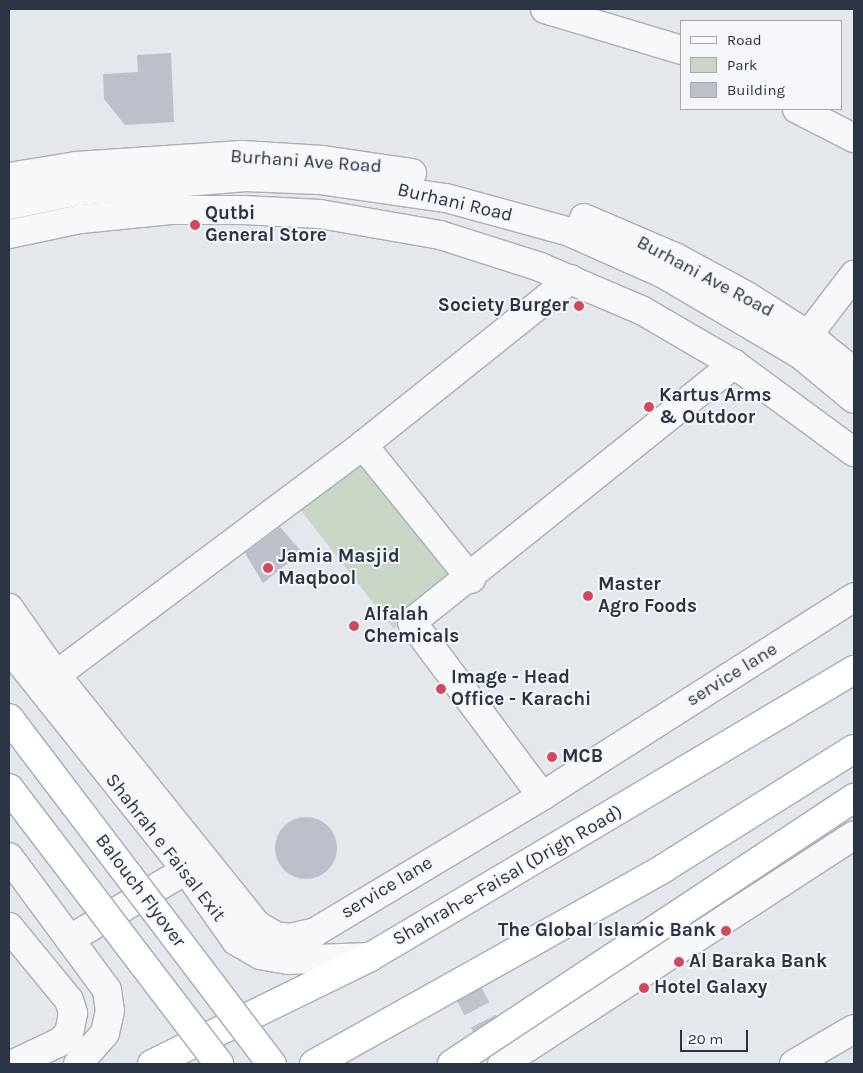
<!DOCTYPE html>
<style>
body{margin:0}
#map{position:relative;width:863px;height:1073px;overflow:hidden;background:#e4e7ec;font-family:Karla,sans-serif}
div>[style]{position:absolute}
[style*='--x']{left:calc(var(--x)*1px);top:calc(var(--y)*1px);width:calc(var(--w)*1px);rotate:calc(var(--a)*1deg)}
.green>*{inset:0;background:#c9d6c5;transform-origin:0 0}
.building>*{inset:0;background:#bbc0ca}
.round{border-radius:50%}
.minor-tunnel>*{height:28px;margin-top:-14px;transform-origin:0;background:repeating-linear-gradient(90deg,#bfc3cb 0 28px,transparent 0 42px)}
.roads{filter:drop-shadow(1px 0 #a9aeb7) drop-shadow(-1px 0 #a9aeb7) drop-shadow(0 1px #a9aeb7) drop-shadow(0 -1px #a9aeb7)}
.minor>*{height:28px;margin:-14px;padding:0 14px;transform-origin:14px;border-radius:14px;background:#f7f8fa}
.highway>*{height:28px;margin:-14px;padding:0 14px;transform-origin:14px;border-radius:14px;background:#fff}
.bridges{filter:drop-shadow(1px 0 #a3abb8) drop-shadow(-1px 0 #a3abb8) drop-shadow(0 1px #a3abb8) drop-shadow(0 -1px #a3abb8)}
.major-bridge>*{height:28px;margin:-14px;padding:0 14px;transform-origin:14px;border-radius:14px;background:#fff}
.highway-bridge>*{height:28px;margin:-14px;padding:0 14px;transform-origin:14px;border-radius:14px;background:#fff}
.dots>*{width:14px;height:14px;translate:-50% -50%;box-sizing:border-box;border:2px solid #f4f6f9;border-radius:50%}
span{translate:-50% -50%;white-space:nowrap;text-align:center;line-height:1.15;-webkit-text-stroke:4px #f4f6f9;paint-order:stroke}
.street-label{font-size:19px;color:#2b3445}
.poi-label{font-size:19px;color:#2b3445;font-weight:700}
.left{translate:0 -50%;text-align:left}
.right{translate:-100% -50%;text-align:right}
.frame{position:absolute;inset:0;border:10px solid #2b3445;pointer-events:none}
.legend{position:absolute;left:680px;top:20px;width:162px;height:90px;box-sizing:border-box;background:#f4f6f9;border:1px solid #a4a8b1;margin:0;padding:6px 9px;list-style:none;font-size:15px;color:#2b3445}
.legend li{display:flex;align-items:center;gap:10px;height:25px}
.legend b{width:25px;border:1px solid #a4a8b1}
.scale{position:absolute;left:680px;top:1030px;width:68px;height:22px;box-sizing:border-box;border:2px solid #2b3445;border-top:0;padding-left:6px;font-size:15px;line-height:18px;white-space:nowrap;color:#2b3445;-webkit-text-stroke:4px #f4f6f9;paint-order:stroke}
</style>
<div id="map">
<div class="green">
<div style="left:362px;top:457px;width:155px;height:81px;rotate:52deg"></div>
</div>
<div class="building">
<div style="clip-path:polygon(171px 53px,174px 122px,125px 125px,104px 99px,103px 74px,138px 72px,137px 55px)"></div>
<div style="clip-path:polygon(280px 527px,302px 552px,263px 583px,245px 553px)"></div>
<div class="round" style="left:275px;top:817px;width:62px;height:62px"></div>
</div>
<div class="minor-tunnel">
<div style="--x:464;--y:984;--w:85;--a:62.5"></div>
</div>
<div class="roads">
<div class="minor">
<div style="--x:545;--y:9;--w:143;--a:16.7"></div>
<div style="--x:797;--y:109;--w:64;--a:27"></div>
<div style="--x:9;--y:177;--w:68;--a:-9.3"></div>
<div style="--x:76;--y:166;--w:166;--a:-3.8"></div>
<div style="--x:242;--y:155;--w:81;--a:3.5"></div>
<div style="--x:323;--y:160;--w:90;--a:8.3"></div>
<div style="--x:9;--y:205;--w:70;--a:-11.5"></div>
<div style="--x:78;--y:191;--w:168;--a:-4.8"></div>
<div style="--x:245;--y:177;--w:74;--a:2.3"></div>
<div style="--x:319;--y:180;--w:128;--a:8.1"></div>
<div style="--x:446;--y:198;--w:125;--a:15.3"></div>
<div style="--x:567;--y:231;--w:104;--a:23.9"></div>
<div style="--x:662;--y:273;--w:161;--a:30.5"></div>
<div style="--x:801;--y:355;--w:69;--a:39.7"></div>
<div style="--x:584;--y:218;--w:99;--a:23.2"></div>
<div style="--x:675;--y:257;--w:82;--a:28.4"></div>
<div style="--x:747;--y:296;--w:72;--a:32.6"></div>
<div style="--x:808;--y:335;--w:59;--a:38.8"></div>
<div style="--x:9;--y:234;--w:74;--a:-11.8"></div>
<div style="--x:81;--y:219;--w:90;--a:-5.7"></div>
<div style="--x:171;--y:210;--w:72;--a:0"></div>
<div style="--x:243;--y:210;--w:77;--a:3"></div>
<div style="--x:320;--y:214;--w:122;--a:9.9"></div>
<div style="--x:440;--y:235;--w:105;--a:17.7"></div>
<div style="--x:540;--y:267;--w:112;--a:23.1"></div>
<div style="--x:643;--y:311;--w:105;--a:30.2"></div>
<div style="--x:734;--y:364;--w:149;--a:36.3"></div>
<div style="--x:808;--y:335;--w:76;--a:-52.5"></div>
<div style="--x:363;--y:445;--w:172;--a:51.1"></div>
<div style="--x:9;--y:608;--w:82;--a:55"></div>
<div style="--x:56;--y:675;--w:321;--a:51.2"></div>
<div style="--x:257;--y:925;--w:22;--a:30"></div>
<div style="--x:276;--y:936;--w:14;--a:8"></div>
<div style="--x:290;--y:938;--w:26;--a:-13"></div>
<div style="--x:315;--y:932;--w:265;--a:-30.9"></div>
<div style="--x:542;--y:796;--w:370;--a:-32.5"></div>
<div style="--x:9;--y:648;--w:284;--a:51.4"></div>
<div style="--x:186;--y:870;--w:87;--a:54.8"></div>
<div style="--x:236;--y:941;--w:28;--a:30"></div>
<div style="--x:260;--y:955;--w:28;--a:10"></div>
<div style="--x:288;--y:960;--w:82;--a:-2.1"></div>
<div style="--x:56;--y:675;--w:384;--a:-36.8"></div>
<div style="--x:363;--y:445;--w:266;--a:-38.6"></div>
<div style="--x:542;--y:796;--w:217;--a:-126.8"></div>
<div style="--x:412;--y:622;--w:413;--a:-38.7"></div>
<div style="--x:9;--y:857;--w:165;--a:53.6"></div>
<div style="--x:107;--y:990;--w:21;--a:82"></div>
<div style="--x:110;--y:1011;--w:23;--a:103"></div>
<div style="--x:105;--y:1033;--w:41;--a:131.1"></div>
<div style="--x:9;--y:927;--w:94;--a:50.6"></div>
<div style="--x:69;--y:1000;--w:14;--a:73"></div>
<div style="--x:73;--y:1013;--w:20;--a:101"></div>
<div style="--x:69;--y:1033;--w:13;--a:135"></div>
<div style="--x:60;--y:1042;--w:52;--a:154.9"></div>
<div style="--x:70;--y:939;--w:135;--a:-30.7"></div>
<div style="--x:502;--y:1064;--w:420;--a:-33"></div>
<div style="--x:794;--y:1064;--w:69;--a:-30.3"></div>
</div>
<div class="highway">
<div style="--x:152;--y:1064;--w:243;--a:-26.1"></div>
<div style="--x:370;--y:957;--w:563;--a:-30.67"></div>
<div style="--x:314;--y:1064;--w:401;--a:-29.2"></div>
<div style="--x:664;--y:868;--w:224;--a:-32.1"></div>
</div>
</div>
<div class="bridges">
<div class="major-bridge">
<div style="--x:9;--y:718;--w:435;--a:52.8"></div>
<div style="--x:9;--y:788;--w:347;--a:52.7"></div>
</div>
<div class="highway-bridge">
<div style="--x:452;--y:1064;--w:482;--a:-33.5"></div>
</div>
</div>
<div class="dots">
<div style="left:195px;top:225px;background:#d1495b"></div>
<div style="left:579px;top:306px;background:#d1495b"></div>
<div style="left:649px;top:407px;background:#d1495b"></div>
<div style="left:268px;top:568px;background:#d1495b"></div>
<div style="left:588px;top:596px;background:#d1495b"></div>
<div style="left:354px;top:626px;background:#d1495b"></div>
<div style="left:441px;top:689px;background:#d1495b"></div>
<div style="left:552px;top:757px;background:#d1495b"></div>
<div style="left:726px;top:931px;background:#d1495b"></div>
<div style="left:679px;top:962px;background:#d1495b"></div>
<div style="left:644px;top:988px;background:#d1495b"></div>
</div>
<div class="street-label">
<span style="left:306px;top:162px;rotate:4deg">Burhani Ave Road</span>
<span style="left:455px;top:203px;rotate:13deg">Burhani Road</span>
<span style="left:705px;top:277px;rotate:28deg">Burhani Ave Road</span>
<span style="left:732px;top:675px;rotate:-32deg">service lane</span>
<span style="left:165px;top:848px;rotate:52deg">Shahrah e Faisal Exit</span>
<span style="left:508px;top:876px;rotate:-30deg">Shahrah-e-Faisal (Drigh Road)</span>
<span style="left:387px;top:888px;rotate:-31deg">service lane</span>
<span style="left:140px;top:891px;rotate:53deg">Balouch Flyover</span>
</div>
<div class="poi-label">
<span class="left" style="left:205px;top:225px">Qutbi<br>General Store</span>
<span class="right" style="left:569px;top:306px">Society Burger</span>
<span class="left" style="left:659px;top:407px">Kartus Arms<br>&amp; Outdoor</span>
<span class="left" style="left:278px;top:568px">Jamia Masjid<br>Maqbool</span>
<span class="left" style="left:598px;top:596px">Master<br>Agro Foods</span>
<span class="left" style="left:364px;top:626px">Alfalah<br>Chemicals</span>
<span class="left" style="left:451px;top:689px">Image - Head<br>Office - Karachi</span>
<span class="left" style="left:562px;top:757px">MCB</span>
<span class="right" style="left:716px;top:931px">The Global Islamic Bank</span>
<span class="left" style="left:689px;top:962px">Al Baraka Bank</span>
<span class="left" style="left:654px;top:988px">Hotel Galaxy</span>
</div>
<div class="frame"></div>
<ul class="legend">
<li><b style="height:6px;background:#f7f8fa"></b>Road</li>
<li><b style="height:14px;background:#c9d6c5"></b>Park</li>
<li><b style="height:14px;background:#bbc0ca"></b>Building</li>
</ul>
<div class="scale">20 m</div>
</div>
